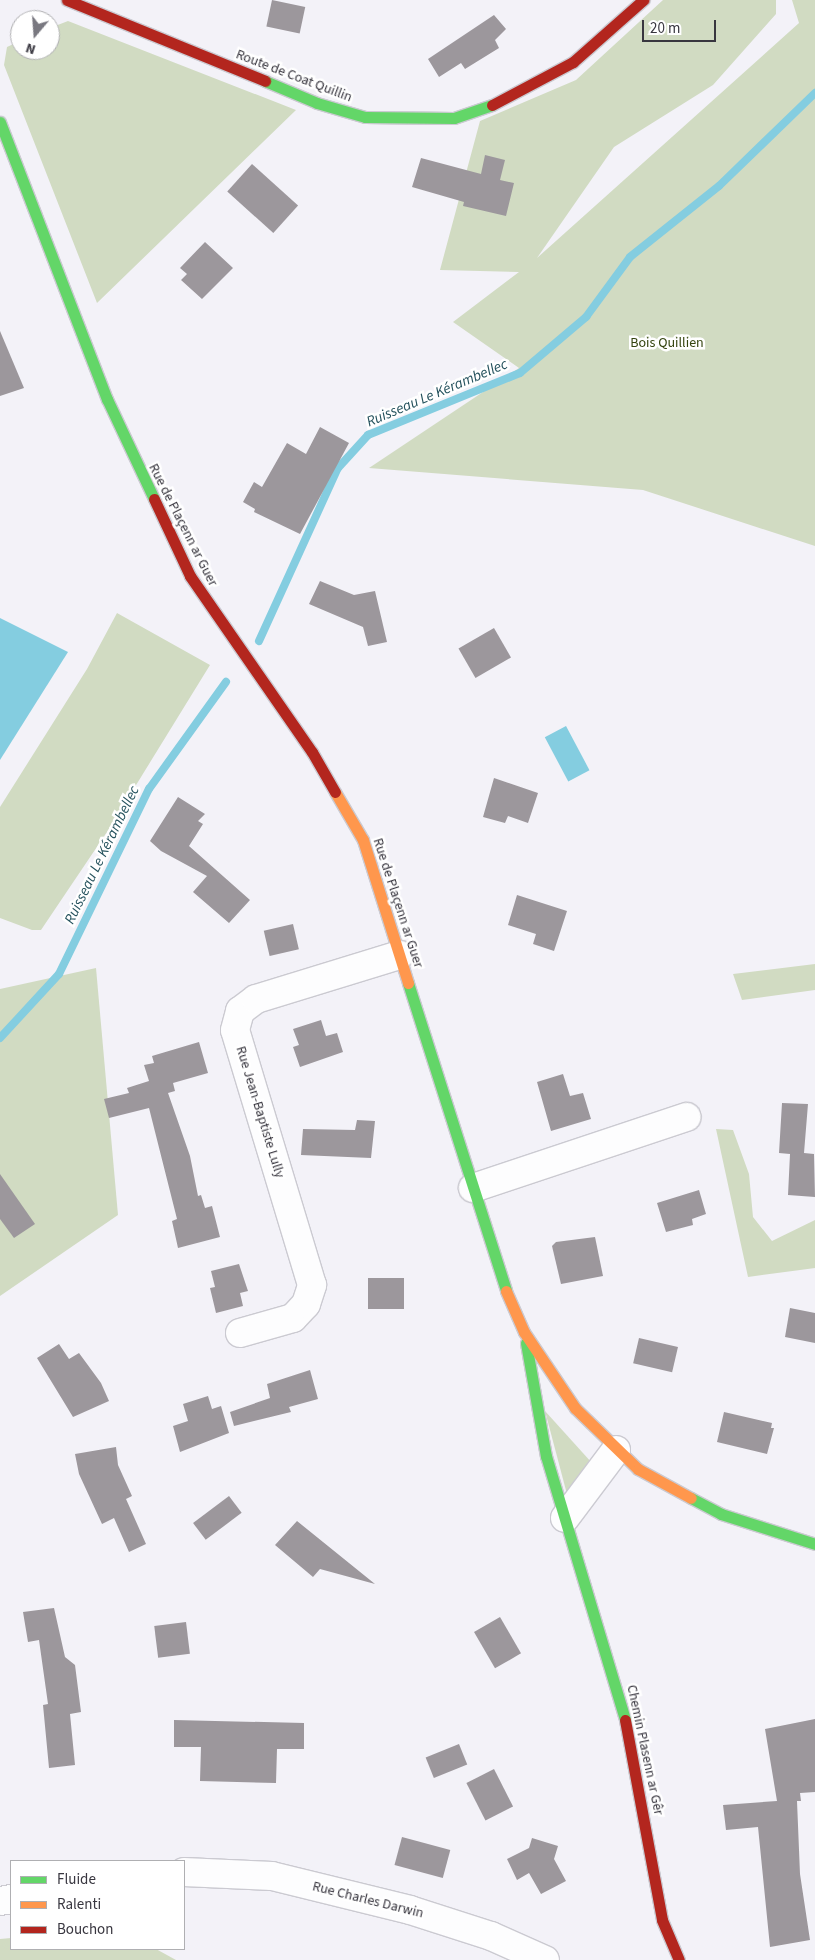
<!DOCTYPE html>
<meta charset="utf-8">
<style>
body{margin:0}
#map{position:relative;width:815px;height:1960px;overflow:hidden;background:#f3f2f8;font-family:"Source Sans 3",sans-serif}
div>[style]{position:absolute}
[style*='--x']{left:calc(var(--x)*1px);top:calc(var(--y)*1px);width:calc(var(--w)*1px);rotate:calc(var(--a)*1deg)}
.green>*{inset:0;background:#d1dbc2}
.water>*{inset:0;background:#84cde0;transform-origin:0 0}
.stream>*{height:8px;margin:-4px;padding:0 4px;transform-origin:4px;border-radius:4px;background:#84cde0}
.building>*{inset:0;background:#9c979c;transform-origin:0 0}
.roads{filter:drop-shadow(1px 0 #cbcad1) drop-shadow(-1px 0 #cbcad1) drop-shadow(0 1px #cbcad1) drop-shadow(0 -1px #cbcad1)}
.street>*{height:28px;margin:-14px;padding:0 14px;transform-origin:14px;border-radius:14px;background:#fdfdfe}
.fast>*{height:11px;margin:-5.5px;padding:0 5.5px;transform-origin:5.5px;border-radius:5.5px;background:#63d668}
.slow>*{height:11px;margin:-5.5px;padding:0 5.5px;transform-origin:5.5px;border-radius:5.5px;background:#ff974d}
.jam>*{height:11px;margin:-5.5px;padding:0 5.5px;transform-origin:5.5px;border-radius:5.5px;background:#b3261e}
span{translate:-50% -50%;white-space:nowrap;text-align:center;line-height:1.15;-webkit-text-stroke:5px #fff;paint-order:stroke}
.street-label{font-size:14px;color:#38363f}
.park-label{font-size:14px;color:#34440f}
.water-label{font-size:15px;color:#24515c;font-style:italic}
.legend{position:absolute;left:10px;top:1860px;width:175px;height:90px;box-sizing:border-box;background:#fff;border:1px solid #afafb2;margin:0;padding:6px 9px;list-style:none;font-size:15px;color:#38363f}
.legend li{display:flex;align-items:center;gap:10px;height:25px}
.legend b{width:25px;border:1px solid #afafb2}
.north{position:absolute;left:10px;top:10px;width:50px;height:50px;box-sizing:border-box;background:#fff;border:1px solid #afafb2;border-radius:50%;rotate:198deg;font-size:14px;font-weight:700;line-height:20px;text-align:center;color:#38363f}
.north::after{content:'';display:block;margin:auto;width:18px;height:22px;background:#797880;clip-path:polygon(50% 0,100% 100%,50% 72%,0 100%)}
.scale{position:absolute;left:642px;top:20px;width:74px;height:22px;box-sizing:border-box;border:2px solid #38363f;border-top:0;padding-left:6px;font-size:15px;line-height:18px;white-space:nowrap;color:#38363f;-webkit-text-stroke:4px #fff;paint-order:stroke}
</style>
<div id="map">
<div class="green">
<div style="clip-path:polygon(663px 0,776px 0,776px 14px,713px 85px,614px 147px,537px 258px,799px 23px,792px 0,815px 0,815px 546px,643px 490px,369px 468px,519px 368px,453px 322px,519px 272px,440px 270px,480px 121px,576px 80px)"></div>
<div style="clip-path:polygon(68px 21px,296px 110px,97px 303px,4px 65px,7px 47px,20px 41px,20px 50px,50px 50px,50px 28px)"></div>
<div style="clip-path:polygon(117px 613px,210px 665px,109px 829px,41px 930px,32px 930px,0 918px,0 807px,87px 669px)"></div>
<div style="clip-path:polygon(815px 964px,815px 990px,742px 1000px,733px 974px)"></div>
<div style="clip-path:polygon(96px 968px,118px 1215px,0 1296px,0 989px)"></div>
<div style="clip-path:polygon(716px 1129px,733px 1130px,749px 1174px,753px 1217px,772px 1241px,815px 1220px,815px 1268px,748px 1277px)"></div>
<div style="clip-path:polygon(545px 1411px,592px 1463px,568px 1498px)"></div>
<div style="clip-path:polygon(11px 1938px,11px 1949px,156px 1949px,176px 1960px,0 1960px,0 1939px)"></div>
</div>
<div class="water">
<div style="clip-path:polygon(0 618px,68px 652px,0 760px)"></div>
<div style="left:566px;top:726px;width:50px;height:24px;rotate:62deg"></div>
</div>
<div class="stream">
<div style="--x:259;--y:641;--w:190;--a:-65.5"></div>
<div style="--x:338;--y:468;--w:45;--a:-47.7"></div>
<div style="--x:368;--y:435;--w:164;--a:-22.2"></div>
<div style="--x:520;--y:373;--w:87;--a:-40.3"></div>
<div style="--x:586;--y:317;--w:74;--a:-53.7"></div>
<div style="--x:630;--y:257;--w:114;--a:-38.6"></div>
<div style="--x:719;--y:186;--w:134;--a:-44.1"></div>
<div style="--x:0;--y:1038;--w:87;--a:-47.3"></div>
<div style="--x:59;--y:974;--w:206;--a:-64.1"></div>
<div style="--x:149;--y:789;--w:132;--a:-54.3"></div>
</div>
<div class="building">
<div style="left:272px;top:0;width:34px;height:27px;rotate:12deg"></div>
<div style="clip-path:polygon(494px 15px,506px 29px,495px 40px,499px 48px,465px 69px,461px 63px,439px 77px,428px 59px)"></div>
<div style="clip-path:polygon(485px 155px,505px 160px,500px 180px,514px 183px,506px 216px,463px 206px,464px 202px,412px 187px,421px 158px,481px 174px)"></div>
<div style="left:252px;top:164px;width:62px;height:37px;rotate:42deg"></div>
<div style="clip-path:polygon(205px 242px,233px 268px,202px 299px,181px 280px,187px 274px,180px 268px)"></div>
<div style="clip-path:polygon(0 331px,24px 388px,0 396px)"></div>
<div style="clip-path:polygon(320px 427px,349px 443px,300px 534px,254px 512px,255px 509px,243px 502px,254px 482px,262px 487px,287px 443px,306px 454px)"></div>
<div style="clip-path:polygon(320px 581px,354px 595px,375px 591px,387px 642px,368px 646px,363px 627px,309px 604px)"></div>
<div style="left:494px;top:628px;width:34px;height:41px;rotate:60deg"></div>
<div style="clip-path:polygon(494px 778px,538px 793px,528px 823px,508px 816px,505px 823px,483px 817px)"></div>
<div style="clip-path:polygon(178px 797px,205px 814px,198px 821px,203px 824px,189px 846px,250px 900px,229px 923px,193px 892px,207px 876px,161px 851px,150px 841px)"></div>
<div style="clip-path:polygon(517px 895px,567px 911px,554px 951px,533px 944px,536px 934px,508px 925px)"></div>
<div style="left:293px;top:924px;width:26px;height:30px;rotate:77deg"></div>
<div style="clip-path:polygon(321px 1020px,326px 1036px,337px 1033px,343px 1052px,300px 1067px,293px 1047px,299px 1045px,293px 1029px)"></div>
<div style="clip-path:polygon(199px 1042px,208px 1073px,173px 1083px,175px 1091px,168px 1093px,190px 1156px,198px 1196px,201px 1195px,205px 1208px,212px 1206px,220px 1237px,178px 1248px,172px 1221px,177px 1219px,149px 1108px,109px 1118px,104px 1099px,129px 1093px,127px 1088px,149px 1081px,144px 1065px,154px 1063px,152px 1056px)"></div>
<div style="clip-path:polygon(563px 1074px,570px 1096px,583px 1093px,591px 1119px,551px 1131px,537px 1082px)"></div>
<div style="clip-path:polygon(782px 1103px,808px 1104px,804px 1153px,814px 1154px,815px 1197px,788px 1195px,790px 1154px,779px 1153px)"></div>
<div style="clip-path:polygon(357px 1120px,375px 1121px,371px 1158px,301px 1155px,303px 1129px,355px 1130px)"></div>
<div style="clip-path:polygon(0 1174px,35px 1224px,14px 1238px,0 1219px)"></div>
<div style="clip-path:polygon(699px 1190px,706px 1214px,692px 1219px,693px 1225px,666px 1232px,657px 1203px)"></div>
<div style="clip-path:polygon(595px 1237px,603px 1276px,561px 1284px,552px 1246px,556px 1242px)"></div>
<div style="clip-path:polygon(239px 1264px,248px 1291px,240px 1293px,243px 1306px,216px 1313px,210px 1288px,215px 1287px,211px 1271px)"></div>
<div style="left:368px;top:1278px;width:36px;height:31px"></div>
<div style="clip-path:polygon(790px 1308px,815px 1313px,815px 1343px,785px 1337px)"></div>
<div style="left:639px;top:1338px;width:40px;height:26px;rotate:13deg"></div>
<div style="clip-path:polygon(59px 1344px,69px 1359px,79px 1353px,101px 1383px,109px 1401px,73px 1417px,37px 1358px)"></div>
<div style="clip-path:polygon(310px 1370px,318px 1399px,289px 1407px,291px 1412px,234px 1426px,230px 1412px,270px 1398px,267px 1384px)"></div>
<div style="clip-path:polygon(208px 1396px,212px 1409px,221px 1406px,229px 1433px,180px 1452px,173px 1426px,188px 1421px,183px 1404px)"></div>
<div style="clip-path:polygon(724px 1412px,772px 1423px,771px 1428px,774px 1428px,767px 1454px,717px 1442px)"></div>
<div style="clip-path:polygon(116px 1447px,118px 1465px,132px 1496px,126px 1499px,146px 1544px,129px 1552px,114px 1518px,102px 1524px,79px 1474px,75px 1454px)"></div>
<div style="left:229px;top:1496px;width:21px;height:45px;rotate:53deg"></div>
<div style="clip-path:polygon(297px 1521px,375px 1584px,320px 1569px,313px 1577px,275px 1545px)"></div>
<div style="clip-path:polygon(54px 1608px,65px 1657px,75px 1665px,81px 1712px,70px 1714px,75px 1765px,49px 1768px,43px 1705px,48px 1704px,39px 1640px,28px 1642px,23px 1612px)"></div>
<div style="left:500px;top:1617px;width:42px;height:30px;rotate:60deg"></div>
<div style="left:186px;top:1622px;width:32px;height:32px;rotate:83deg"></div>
<div style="clip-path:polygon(815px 1719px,815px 1792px,800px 1793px,801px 1801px,797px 1801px,800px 1874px,810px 1940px,770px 1947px,758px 1827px,726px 1830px,723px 1805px,777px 1801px,765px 1729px)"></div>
<div style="clip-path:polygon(174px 1720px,304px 1723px,304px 1749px,277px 1749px,276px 1783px,200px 1781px,201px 1747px,174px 1747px)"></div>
<div style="left:459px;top:1744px;width:22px;height:36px;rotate:68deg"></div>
<div style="left:494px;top:1769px;width:42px;height:31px;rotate:63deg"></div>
<div style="left:402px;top:1837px;width:50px;height:29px;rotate:15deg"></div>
<div style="clip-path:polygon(532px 1838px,558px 1846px,554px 1859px,566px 1881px,541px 1894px,529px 1873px,517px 1880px,507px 1859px,529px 1848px)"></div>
</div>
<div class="roads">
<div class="street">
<div style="--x:473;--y:1188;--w:225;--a:-18.4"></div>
<div style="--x:240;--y:1333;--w:55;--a:-15.8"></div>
<div style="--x:293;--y:1318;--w:19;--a:-47"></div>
<div style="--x:306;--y:1304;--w:20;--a:-72"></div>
<div style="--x:312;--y:1285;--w:266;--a:-106.8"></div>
<div style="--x:235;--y:1030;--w:20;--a:-75"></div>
<div style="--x:240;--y:1011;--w:20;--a:-37"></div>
<div style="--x:256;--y:999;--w:150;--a:-17.1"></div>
<div style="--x:565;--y:1518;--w:85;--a:-53.1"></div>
<div style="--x:184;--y:1872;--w:88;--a:2.6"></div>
<div style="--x:272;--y:1876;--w:142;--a:13.8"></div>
<div style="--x:410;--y:1910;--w:85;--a:17.8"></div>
<div style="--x:491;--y:1936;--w:59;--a:24"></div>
<div style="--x:0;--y:1901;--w:11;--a:-10"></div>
</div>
<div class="fast">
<div style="--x:265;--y:81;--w:56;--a:22.9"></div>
<div style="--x:317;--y:103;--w:50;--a:16.3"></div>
<div style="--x:365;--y:117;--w:89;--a:0.6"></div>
<div style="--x:454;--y:118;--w:40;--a:-18.9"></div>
<div style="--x:0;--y:122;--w:297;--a:68.9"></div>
<div style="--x:107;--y:399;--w:110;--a:64.8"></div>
<div style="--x:408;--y:983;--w:323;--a:72.3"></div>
<div style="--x:526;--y:1343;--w:115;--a:80"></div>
<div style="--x:546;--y:1456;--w:276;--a:73.3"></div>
<div style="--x:691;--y:1498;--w:34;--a:28"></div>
<div style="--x:721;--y:1514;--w:99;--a:17.7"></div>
</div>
<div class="slow">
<div style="--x:335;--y:792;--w:56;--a:59.7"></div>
<div style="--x:363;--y:840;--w:150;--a:72.5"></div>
<div style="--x:506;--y:1291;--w:45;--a:66.3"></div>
<div style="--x:524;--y:1332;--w:92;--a:56.1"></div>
<div style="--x:575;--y:1408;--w:88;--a:44.1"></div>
<div style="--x:638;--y:1469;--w:60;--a:28.7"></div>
</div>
<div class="jam">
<div style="--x:67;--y:0;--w:214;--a:22.2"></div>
<div style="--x:492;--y:105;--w:92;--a:-28"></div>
<div style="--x:573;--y:62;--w:94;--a:-41.5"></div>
<div style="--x:154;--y:499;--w:85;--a:64.9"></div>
<div style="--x:190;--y:576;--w:214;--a:55.3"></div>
<div style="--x:312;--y:752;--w:46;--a:60.1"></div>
<div style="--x:625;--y:1720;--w:203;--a:79.5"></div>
<div style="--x:662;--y:1920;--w:43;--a:67"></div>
</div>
</div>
<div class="street-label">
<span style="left:294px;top:76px;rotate:21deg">Route de Coat Quillin</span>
<span style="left:183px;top:525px;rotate:63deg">Rue de Plaçenn ar Guer</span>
<span style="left:398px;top:903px;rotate:72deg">Rue de Plaçenn ar Guer</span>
<span style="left:260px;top:1112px;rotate:73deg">Rue Jean-Baptiste Lully</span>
<span style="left:645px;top:1750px;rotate:78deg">Chemin Plasenn ar Gêr</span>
<span style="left:368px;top:1900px;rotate:14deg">Rue Charles Darwin</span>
</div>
<div class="park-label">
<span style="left:667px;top:343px">Bois Quillien</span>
</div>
<div class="water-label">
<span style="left:437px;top:393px;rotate:-23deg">Ruisseau Le Kérambellec</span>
<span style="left:102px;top:855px;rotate:-64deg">Ruisseau Le Kérambellec</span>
</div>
<ul class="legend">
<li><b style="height:6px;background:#63d668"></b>Fluide</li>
<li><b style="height:6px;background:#ff974d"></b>Ralenti</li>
<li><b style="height:6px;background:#b3261e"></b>Bouchon</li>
</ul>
<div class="north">N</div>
<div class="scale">20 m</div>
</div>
